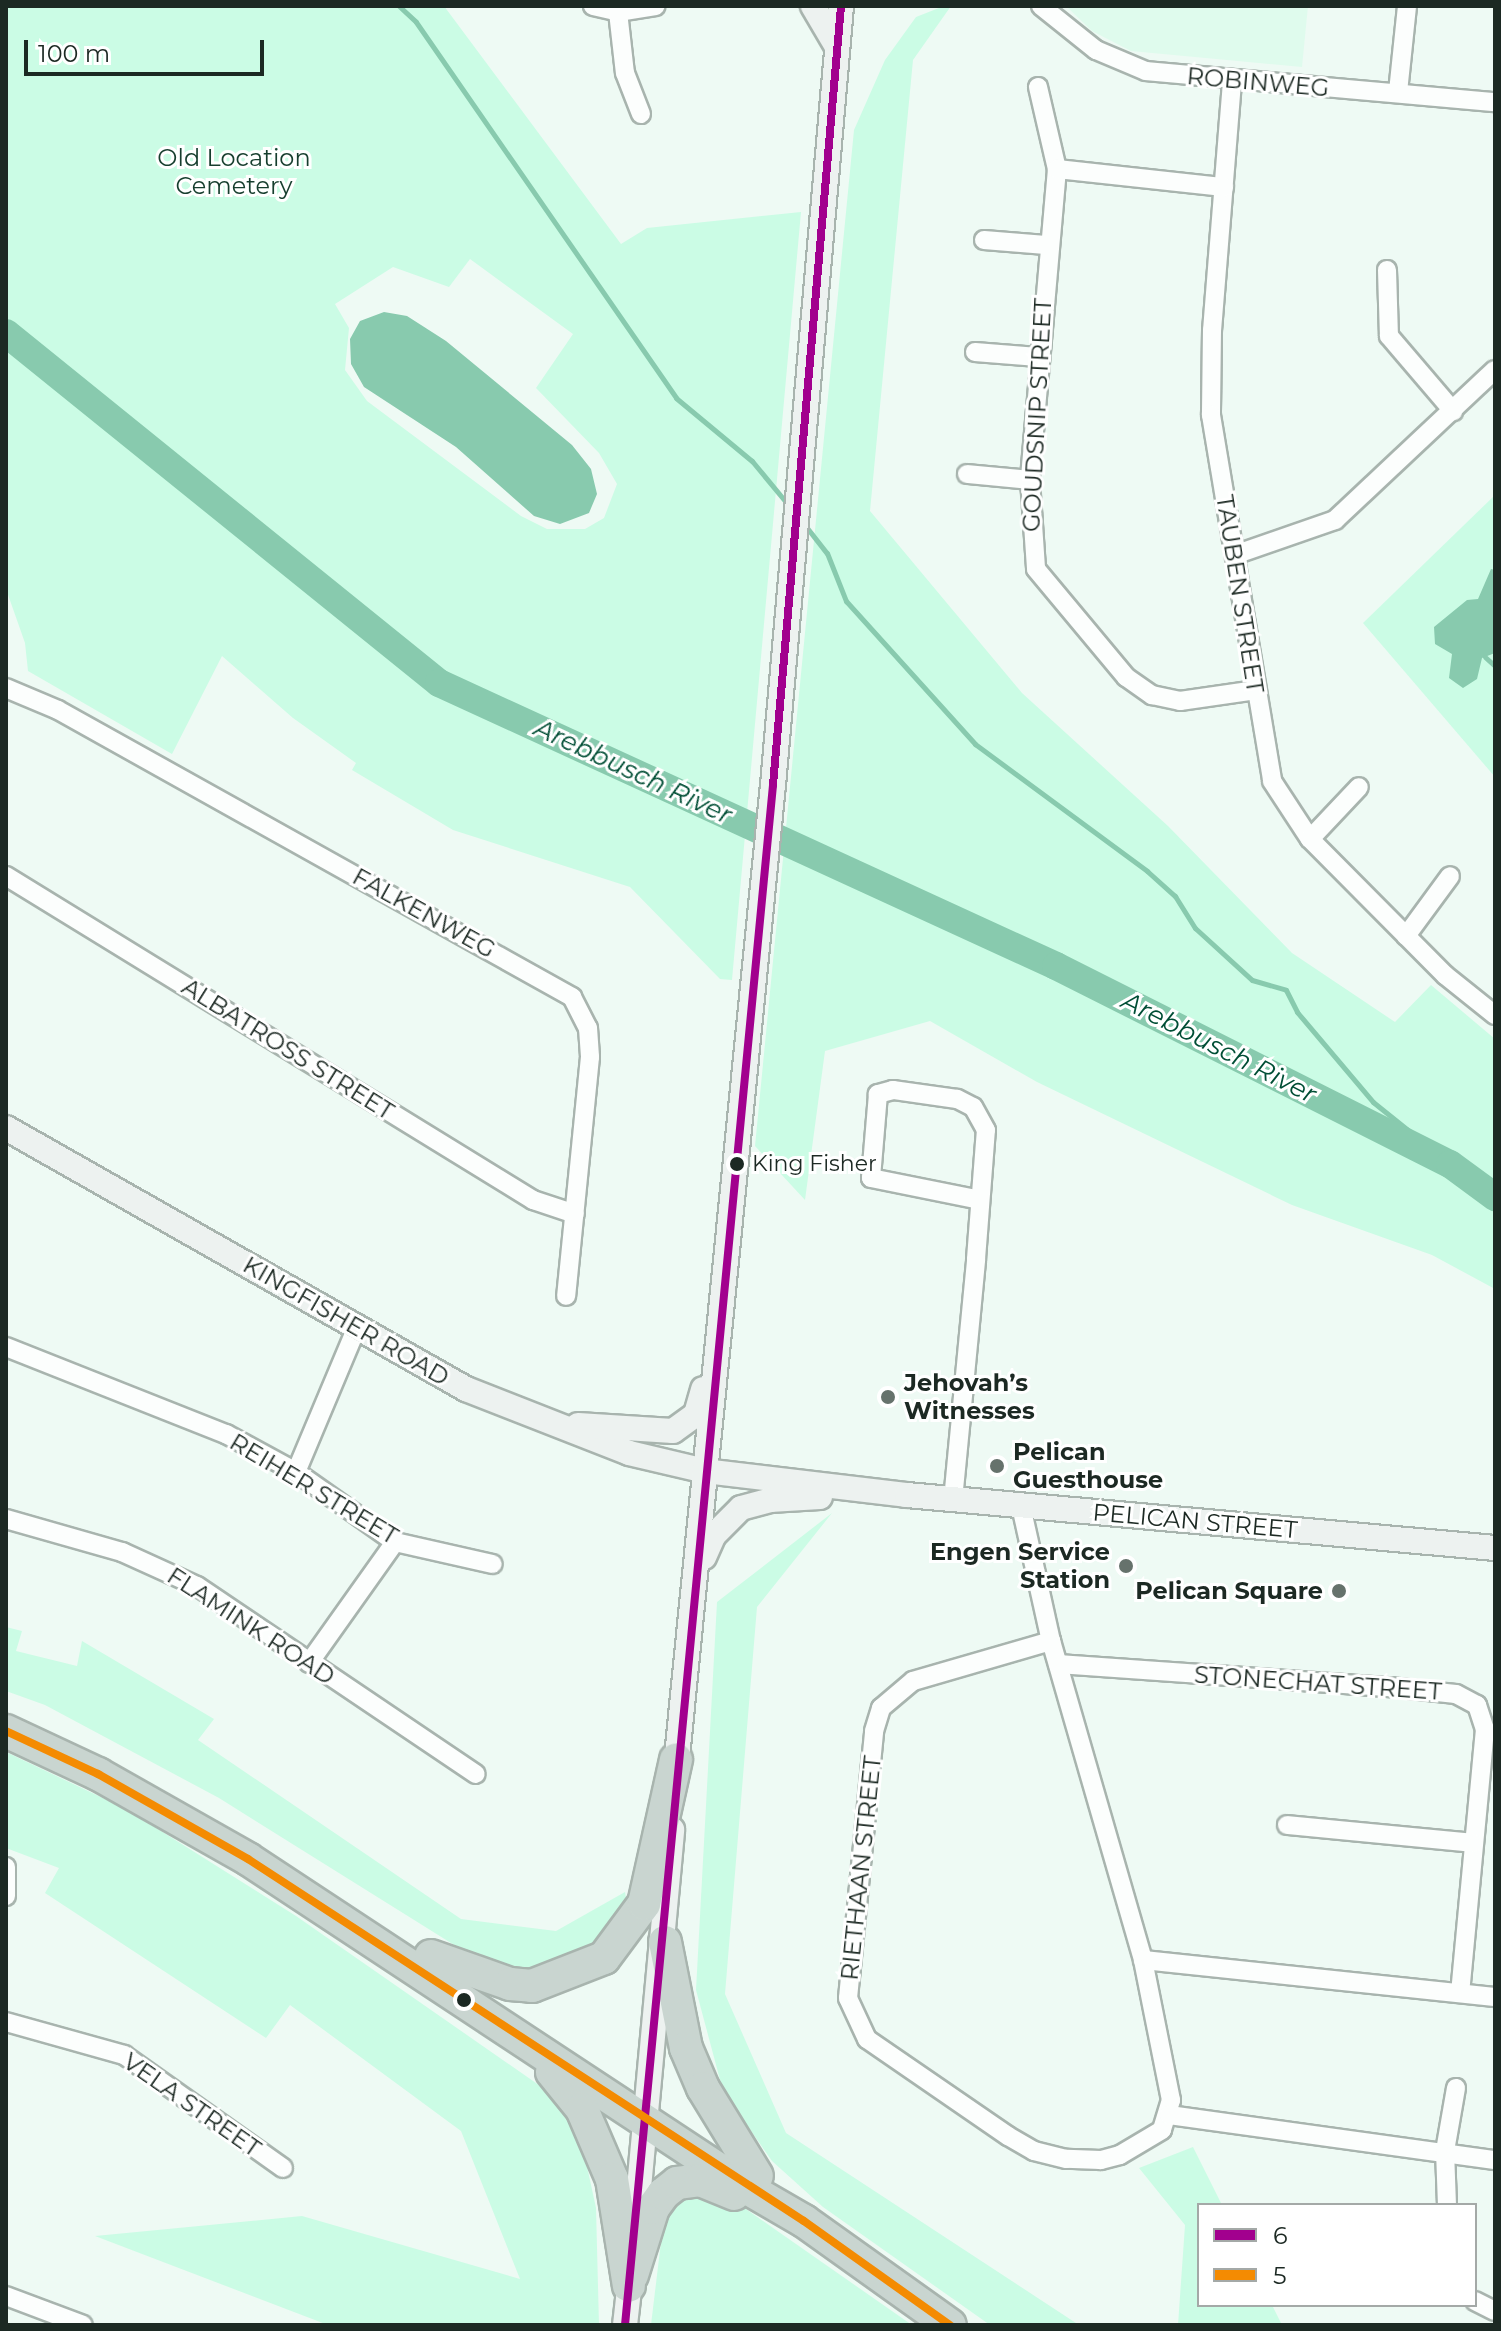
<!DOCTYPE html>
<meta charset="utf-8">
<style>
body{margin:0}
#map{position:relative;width:1501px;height:2331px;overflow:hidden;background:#eefaf4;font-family:Montserrat,sans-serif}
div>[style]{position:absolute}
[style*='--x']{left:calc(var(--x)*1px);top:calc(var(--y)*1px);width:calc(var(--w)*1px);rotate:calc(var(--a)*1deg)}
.built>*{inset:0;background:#dffbed}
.green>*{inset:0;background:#cbfce5}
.water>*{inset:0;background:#88caae}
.stream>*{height:5px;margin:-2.5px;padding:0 2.5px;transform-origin:2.5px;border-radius:2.5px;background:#88caae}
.river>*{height:28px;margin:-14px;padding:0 14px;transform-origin:14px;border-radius:14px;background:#88caae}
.roads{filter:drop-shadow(2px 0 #a8b4ae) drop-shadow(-2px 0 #a8b4ae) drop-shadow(0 2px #a8b4ae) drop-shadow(0 -2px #a8b4ae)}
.street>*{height:18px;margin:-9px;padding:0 9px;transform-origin:9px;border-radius:9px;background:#fcfefd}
.secondary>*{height:24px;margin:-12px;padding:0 12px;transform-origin:12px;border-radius:12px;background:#edf2f0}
.highway>*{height:32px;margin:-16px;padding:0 16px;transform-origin:16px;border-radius:16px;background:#c9d5d0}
.bus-1>*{height:8px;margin:-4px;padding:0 4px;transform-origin:4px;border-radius:4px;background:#a2008e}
.bus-2>*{height:8px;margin:-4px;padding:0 4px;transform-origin:4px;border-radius:4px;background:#f48b02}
.dots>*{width:22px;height:22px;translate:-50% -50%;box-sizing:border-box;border:4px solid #fff;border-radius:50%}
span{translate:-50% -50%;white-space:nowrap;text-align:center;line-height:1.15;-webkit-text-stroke:6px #fff;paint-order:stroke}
.bus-label{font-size:22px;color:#1c2923}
.left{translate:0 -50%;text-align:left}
.street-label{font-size:24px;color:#1c2923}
.park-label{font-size:24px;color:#163e2e}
.poi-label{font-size:24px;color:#1c2923;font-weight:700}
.right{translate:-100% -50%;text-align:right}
.water-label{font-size:26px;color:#004e35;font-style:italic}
.frame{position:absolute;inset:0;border:8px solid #1c2923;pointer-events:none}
.legend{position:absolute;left:1197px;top:2203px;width:280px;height:104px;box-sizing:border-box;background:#fff;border:2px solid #a4a9a7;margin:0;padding:10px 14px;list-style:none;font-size:24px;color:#1c2923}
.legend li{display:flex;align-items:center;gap:16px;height:40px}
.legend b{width:40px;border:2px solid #a4a9a7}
.scale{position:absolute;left:24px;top:40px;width:240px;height:36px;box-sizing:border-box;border:4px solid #1c2923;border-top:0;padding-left:10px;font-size:24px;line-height:28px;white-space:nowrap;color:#1c2923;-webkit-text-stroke:6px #fff;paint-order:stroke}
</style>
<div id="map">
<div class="built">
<div style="clip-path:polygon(1066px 6px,1308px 6px,1302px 67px,1131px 51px,1092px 31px)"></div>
</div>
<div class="green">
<div style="clip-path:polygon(evenodd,6px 6px,444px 6px,621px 244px,647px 228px,801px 212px,732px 980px,720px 979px,630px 887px,453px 830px,352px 770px,356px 763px,293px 718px,222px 656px,172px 754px,28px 671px,25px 643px,6px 589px,6px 6px,470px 259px,573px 334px,536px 388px,599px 453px,617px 484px,604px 518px,585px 529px,547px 529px,521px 516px,367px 401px,345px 370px,349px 328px,335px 304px,393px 267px,449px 287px,470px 259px)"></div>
<div style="clip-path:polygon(944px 6px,951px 6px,913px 60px,870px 511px,1022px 693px,1168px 826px,1292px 953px,1395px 1022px,1431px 985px,1495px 1039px,1495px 1289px,1432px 1255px,1292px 1205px,1037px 1082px,930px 1021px,825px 1051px,805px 1200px,755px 1146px,854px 130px,885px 60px,916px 17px)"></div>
<div style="clip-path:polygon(1495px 495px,1495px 777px,1363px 623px)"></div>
<div style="clip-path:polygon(832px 1513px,757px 1607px,725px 1994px,786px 2133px,1079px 2325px,990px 2325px,823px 2207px,772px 2161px,723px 2091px,696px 1990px,717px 1602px)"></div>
<div style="clip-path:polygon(6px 1627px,22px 1631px,16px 1651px,77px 1666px,82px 1641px,214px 1719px,198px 1740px,461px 1919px,556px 1931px,625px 1892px,628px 1909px,604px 1937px,571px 1960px,524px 1968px,475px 1958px,219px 1798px,45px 1705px,6px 1691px)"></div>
<div style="clip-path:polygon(6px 1752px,126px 1809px,296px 1916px,556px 2097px,585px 2157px,596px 2208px,599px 2325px,328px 2325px,95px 2236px,302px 2216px,520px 2279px,461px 2131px,290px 2005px,266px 2038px,45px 1893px,59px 1868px,6px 1848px)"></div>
<div style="clip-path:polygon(1193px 2147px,1222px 2205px,1199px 2205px,1199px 2305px,1272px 2305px,1282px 2325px,1178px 2325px,1185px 2225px,1139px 2168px)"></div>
<div style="clip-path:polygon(692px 2196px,711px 2196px,743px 2207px,912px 2325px,651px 2325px,663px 2225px,674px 2204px)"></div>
</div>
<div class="water">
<div style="clip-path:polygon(384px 312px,407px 316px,446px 341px,572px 445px,591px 469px,597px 494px,589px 513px,560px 524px,534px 516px,456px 447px,364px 387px,351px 364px,350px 339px,360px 321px)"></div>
<div style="clip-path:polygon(1491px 569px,1495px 570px,1495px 653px,1482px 658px,1477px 679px,1463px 688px,1449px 678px,1452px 654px,1435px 644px,1434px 627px,1467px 600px,1478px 599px)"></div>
</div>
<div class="stream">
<div style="--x:399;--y:6;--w:23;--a:43"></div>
<div style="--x:416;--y:22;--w:457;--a:55.3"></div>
<div style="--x:676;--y:398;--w:99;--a:39.7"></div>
<div style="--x:752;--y:461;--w:60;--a:50.4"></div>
<div style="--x:804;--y:524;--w:37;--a:52"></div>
<div style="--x:827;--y:553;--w:52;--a:68.4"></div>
<div style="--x:846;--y:601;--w:193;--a:47.9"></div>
<div style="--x:975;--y:744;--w:214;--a:36.4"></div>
<div style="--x:1147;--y:871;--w:38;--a:42"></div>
<div style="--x:1175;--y:896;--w:38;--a:58"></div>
<div style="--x:1195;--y:928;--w:77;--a:42.4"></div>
<div style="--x:1252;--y:980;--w:35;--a:16"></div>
<div style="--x:1286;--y:990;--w:25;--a:63"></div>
<div style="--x:1297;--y:1012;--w:118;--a:49.8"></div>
<div style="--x:1373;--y:1102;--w:99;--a:38.8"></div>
<div style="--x:1485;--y:657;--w:13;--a:42"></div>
</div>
<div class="river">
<div style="--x:6;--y:333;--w:557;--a:38.95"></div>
<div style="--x:439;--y:683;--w:679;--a:24.64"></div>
<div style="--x:1056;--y:966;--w:441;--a:26.7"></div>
<div style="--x:1450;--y:1164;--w:56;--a:36.3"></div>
</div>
<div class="roads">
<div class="street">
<div style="--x:593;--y:6;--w:26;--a:13"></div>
<div style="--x:618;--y:12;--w:38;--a:-9"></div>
<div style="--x:1041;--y:6;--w:70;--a:38.7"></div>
<div style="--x:1096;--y:50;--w:54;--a:22.8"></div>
<div style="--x:1146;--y:71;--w:350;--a:5.1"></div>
<div style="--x:618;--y:12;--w:61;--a:83.5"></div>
<div style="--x:625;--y:73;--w:44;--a:68.7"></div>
<div style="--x:1232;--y:82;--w:249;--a:94.6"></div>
<div style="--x:1212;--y:330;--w:85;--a:90.7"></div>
<div style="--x:1211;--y:415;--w:371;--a:80.5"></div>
<div style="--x:1272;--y:781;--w:69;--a:56.8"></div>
<div style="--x:1310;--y:839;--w:192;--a:45.2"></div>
<div style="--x:1445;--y:975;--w:64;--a:38.7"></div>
<div style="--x:1038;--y:87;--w:84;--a:77"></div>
<div style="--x:1057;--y:169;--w:312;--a:95"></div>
<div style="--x:1030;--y:480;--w:89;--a:86.1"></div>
<div style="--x:1036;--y:569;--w:141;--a:50.2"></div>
<div style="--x:1126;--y:677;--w:32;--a:35"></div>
<div style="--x:1152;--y:695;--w:29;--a:12"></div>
<div style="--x:1180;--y:701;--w:77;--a:-8.2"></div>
<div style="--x:1398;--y:92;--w:86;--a:-84"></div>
<div style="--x:1057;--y:169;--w:168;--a:6.2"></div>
<div style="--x:984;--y:240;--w:62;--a:4.6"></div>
<div style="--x:1387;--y:270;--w:66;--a:88.3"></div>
<div style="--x:1389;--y:336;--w:99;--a:49.5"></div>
<div style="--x:975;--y:352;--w:63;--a:4.5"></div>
<div style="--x:967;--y:474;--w:63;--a:5.4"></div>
<div style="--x:1237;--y:554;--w:104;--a:-19.1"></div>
<div style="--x:1335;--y:520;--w:219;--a:-43.2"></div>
<div style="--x:6;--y:688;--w:56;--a:22.9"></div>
<div style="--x:58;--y:710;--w:589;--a:29.18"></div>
<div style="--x:572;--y:997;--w:35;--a:63"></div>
<div style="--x:588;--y:1028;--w:29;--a:86"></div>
<div style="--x:590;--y:1057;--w:240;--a:95.7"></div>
<div style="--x:1310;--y:839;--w:71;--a:-46.7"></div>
<div style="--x:6;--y:876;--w:619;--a:31.58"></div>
<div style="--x:533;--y:1200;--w:44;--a:18.4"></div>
<div style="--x:1406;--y:936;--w:74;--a:-53.7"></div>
<div style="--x:6;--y:1347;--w:237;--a:21.6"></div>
<div style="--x:226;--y:1434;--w:80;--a:28.5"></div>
<div style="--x:296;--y:1472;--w:121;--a:35.3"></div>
<div style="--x:395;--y:1542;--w:100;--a:12.7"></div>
<div style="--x:296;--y:1472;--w:157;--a:-67.2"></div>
<div style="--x:953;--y:1500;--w:242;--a:-84.5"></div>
<div style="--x:976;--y:1259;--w:129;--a:-85.6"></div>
<div style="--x:986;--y:1130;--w:26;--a:-119"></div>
<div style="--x:973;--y:1107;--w:18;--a:-153"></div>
<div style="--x:957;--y:1099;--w:65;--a:-172"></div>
<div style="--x:893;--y:1090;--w:16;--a:165"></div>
<div style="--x:878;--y:1094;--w:84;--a:94.8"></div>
<div style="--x:871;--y:1178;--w:111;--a:11.4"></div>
<div style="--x:1021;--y:1506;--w:138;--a:77.5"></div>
<div style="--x:1051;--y:1641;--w:332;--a:73.9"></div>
<div style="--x:1143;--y:1960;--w:143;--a:78.7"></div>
<div style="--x:1171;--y:2100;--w:31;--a:107"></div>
<div style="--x:1162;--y:2130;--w:49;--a:149.2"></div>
<div style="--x:1120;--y:2155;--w:20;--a:165"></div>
<div style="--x:1101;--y:2160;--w:35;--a:-178"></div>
<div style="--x:1066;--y:2159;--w:33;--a:-166"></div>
<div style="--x:1034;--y:2151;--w:30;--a:-150"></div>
<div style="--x:1008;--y:2136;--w:171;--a:-145.5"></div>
<div style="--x:867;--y:2039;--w:45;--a:-114.9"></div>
<div style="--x:848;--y:1998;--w:268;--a:-84.4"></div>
<div style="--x:874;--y:1731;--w:24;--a:-73"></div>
<div style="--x:881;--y:1708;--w:42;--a:-40.2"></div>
<div style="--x:913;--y:1681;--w:144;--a:-16.2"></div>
<div style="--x:6;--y:1519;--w:121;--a:15.9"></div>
<div style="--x:122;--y:1552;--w:82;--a:24.4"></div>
<div style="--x:197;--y:1586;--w:336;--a:34"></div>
<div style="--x:309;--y:1663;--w:148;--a:-54.6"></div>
<div style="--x:1058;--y:1664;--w:333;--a:4"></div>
<div style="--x:1390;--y:1687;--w:66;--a:6.1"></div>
<div style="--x:1456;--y:1694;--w:24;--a:28"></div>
<div style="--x:1477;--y:1705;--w:25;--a:72"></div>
<div style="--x:1485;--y:1729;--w:265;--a:95.4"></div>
<div style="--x:1287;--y:1825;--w:187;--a:5.5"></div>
<div style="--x:6;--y:1867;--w:29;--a:90"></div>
<div style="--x:1143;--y:1960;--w:354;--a:6"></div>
<div style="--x:6;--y:2022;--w:123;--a:15.6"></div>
<div style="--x:124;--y:2055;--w:195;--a:35.4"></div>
<div style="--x:1169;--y:2115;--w:329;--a:7.9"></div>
<div style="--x:1447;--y:2205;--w:54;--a:-92.1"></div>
<div style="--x:1445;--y:2151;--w:64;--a:-80.1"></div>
<div style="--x:6;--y:2296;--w:82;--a:20.6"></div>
<div style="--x:1475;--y:2301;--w:22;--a:27"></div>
</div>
<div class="secondary">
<div style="--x:813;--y:6;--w:45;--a:59.5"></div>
<div style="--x:6;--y:1128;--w:529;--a:29.57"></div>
<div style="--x:466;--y:1389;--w:175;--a:21.4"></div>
<div style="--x:629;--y:1453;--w:78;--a:13.3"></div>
<div style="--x:705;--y:1471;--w:203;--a:6.8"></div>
<div style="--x:907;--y:1495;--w:590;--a:5.15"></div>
<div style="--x:578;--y:1425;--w:95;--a:3.6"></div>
<div style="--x:673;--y:1431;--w:29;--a:-36"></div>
<div style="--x:696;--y:1414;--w:26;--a:-74"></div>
<div style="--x:704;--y:1557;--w:24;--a:-66"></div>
<div style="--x:714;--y:1535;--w:38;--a:-45"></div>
<div style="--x:741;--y:1508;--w:30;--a:-15"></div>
<div style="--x:770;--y:1500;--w:50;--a:-3.4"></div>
<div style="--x:675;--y:1777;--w:997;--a:-84.36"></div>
<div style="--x:773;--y:785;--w:782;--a:-85.01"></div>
<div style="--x:635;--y:2231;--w:403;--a:-84.7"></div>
<div style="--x:625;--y:2325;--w:53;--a:-83.5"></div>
</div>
<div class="highway">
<div style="--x:6;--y:1731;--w:102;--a:25.1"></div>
<div style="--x:98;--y:1774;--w:172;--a:29.5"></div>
<div style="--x:248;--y:1859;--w:598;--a:33.4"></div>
<div style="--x:747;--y:2188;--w:66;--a:30.1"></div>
<div style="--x:804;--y:2221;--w:179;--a:35.5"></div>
<div style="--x:665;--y:1942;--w:108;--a:78.8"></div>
<div style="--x:686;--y:2048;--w:43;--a:67"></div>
<div style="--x:703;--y:2088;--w:103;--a:58.5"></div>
<div style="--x:431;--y:1956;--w:84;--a:19.5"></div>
<div style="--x:510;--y:1984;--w:22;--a:5"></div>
<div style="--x:532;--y:1986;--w:77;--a:-21.3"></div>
<div style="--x:604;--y:1958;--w:67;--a:-53.5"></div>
<div style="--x:644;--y:1904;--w:148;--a:-77.5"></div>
<div style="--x:552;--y:2072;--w:48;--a:51"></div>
<div style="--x:582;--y:2109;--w:76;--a:66.8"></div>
<div style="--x:612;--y:2179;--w:108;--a:81"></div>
<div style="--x:632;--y:2275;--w:70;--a:-72.6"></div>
<div style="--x:653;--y:2208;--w:17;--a:-54"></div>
<div style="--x:663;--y:2194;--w:18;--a:-38"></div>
<div style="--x:677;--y:2183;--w:23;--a:-7"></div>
<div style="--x:700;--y:2180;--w:37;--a:22"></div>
</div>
</div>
<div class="bus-1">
<div style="--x:625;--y:2325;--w:1547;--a:-84.51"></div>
<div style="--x:773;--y:785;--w:782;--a:-85.01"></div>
</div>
<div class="bus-2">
<div style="--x:6;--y:1731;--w:102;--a:25.1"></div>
<div style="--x:98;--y:1774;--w:172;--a:29.5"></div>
<div style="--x:248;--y:1859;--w:663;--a:33.07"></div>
<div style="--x:804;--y:2221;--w:179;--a:35.5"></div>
</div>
<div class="dots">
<div style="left:737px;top:1164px;background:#1c2923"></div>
<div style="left:888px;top:1397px;background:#66726c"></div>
<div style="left:997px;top:1466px;background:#66726c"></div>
<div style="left:1126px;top:1566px;background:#66726c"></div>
<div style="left:1339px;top:1591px;background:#66726c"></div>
<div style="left:464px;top:2000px;background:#1c2923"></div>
</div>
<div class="bus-label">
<span class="left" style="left:752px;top:1164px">King Fisher</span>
</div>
<div class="street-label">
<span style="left:1258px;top:82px;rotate:5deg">ROBINWEG</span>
<span style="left:1037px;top:415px;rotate:-87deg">GOUDSNIP STREET</span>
<span style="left:1240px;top:594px;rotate:81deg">TAUBEN STREET</span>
<span style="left:424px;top:913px;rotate:29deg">FALKENWEG</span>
<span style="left:288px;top:1049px;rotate:32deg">ALBATROSS STREET</span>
<span style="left:346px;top:1321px;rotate:30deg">KINGFISHER ROAD</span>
<span style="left:314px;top:1489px;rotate:31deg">REIHER STREET</span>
<span style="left:1195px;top:1521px;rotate:5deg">PELICAN STREET</span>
<span style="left:251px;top:1626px;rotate:33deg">FLAMINK ROAD</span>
<span style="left:1318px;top:1683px;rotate:4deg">STONECHAT STREET</span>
<span style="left:861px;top:1868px;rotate:-84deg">RIETHAAN STREET</span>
<span style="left:192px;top:2105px;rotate:35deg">VELA STREET</span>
</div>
<div class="park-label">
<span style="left:234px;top:172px">Old Location<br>Cemetery</span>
</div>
<div class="poi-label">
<span class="left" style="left:904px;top:1397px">Jehovah’s<br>Witnesses</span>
<span class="left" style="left:1013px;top:1466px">Pelican<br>Guesthouse</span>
<span class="right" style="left:1110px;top:1566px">Engen Service<br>Station</span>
<span class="right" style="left:1323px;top:1591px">Pelican Square</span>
</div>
<div class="water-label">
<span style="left:633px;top:772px;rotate:25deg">Arebbusch River</span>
<span style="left:1219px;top:1048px;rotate:27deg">Arebbusch River</span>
</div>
<div class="frame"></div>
<ul class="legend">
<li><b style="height:10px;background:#a2008e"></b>6</li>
<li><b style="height:10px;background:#f48b02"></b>5</li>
</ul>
<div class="scale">100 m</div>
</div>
